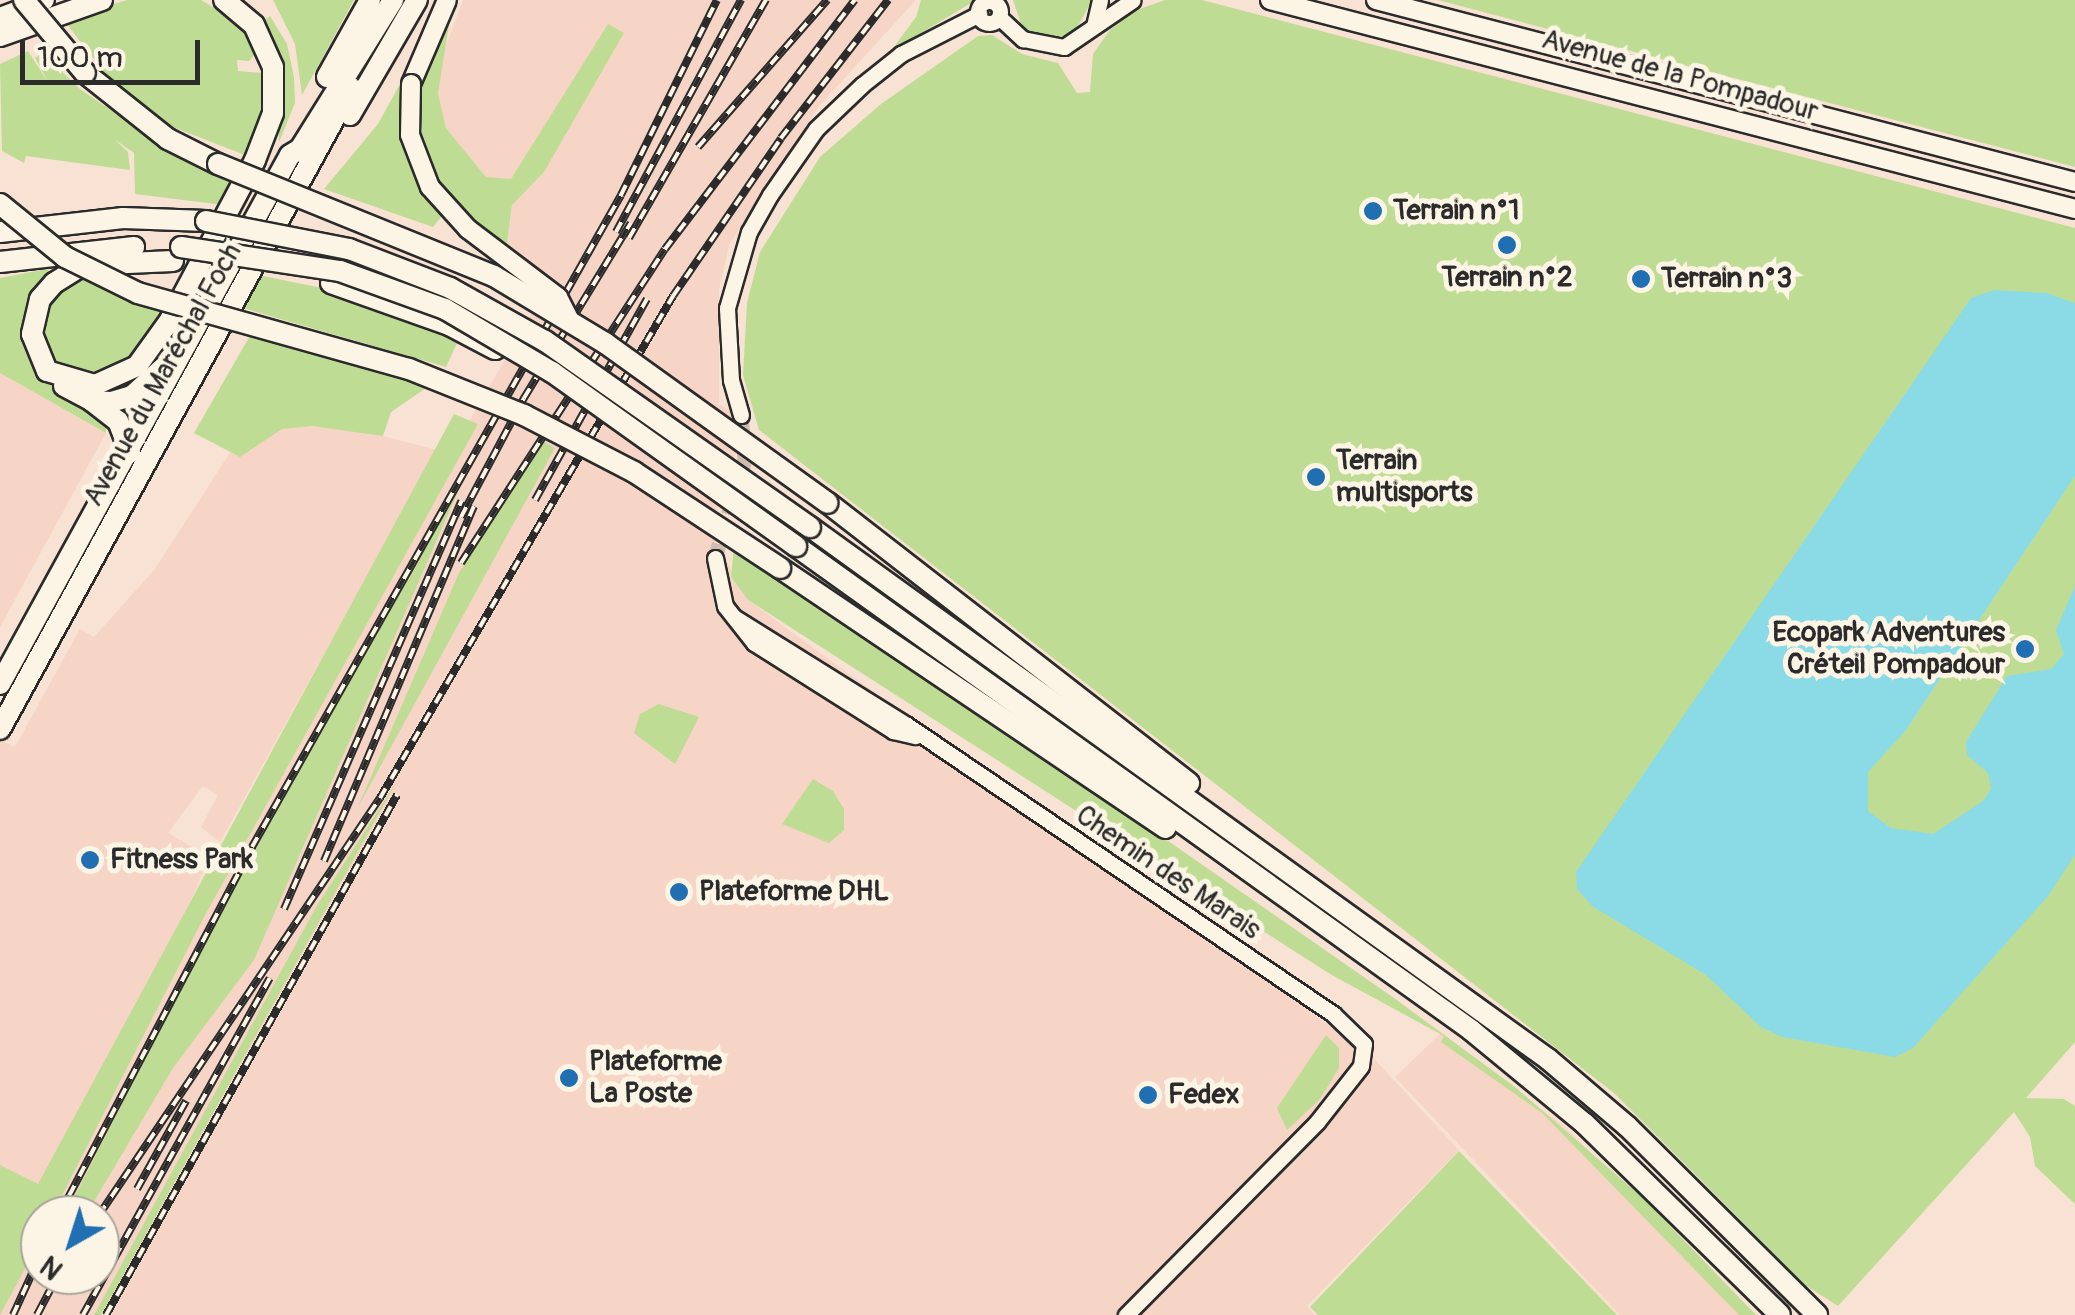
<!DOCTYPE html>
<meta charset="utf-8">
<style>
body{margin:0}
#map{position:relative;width:2075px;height:1315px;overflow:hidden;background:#f8e2d3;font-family:Pangolin,sans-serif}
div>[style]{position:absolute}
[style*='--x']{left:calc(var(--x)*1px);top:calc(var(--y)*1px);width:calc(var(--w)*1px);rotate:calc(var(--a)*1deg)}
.built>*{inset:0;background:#f6d5c6}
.green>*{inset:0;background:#bfdc94}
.water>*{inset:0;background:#8bdbe6}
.secondary-tunnel>*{height:15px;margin-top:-7.5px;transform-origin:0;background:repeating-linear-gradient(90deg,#cfbdb1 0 15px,transparent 0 23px)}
.roads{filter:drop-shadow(2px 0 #2b2b2b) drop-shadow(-2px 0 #2b2b2b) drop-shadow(0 2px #2b2b2b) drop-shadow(0 -2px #2b2b2b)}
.secondary>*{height:15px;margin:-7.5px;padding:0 7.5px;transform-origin:7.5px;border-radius:7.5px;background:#fcf5e5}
.secondary>.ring{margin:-7.5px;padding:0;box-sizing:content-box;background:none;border:15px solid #fcf5e5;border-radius:50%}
.primary>*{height:18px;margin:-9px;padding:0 9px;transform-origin:9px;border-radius:9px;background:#fcf5e5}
.highway>*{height:20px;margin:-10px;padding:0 10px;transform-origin:10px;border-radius:10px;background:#fcf5e5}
.rail>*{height:8px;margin-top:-4px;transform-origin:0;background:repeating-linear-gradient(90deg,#fcf5e5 0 11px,#2b2b2b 0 22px);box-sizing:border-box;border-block:2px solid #2b2b2b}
.bridges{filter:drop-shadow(2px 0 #2b2b2b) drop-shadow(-2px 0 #2b2b2b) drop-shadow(0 2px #2b2b2b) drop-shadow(0 -2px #2b2b2b)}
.primary-bridge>*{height:18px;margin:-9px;padding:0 9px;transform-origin:9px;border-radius:9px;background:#fcf5e5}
.highway-bridge>*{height:20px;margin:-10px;padding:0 10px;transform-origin:10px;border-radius:10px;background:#fcf5e5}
.dots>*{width:28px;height:28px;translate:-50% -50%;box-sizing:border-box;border:5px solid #fcf5e5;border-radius:50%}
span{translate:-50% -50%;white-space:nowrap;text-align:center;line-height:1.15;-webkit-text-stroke:10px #fcf5e5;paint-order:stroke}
.street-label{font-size:28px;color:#2b2b2b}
.poi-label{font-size:28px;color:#2b2b2b;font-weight:700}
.left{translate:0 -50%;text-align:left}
.right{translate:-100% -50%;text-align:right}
.north{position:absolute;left:20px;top:1195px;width:100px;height:100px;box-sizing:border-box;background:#fcf5e5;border:2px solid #a8a49b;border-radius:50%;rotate:219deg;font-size:28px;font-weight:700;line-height:40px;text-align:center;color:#2b2b2b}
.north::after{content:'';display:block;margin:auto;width:35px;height:45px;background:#1f6fb2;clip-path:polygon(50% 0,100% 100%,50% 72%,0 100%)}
.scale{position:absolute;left:20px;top:40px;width:180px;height:45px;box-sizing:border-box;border:5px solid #2b2b2b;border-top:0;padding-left:12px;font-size:30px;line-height:35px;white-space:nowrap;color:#2b2b2b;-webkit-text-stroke:8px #fcf5e5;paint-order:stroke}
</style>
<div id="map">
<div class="built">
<div style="clip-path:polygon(evenodd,463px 0,916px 0,819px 106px,729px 245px,719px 290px,719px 404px,746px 421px,710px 531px,748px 600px,1373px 1058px,1459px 1150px,1307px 1306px,1315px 1315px,0 1315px,0 740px,15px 747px,80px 629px,94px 637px,155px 569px,231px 451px,240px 456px,282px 429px,312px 426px,359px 430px,437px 450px,220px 842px,201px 827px,218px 795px,203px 786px,168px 833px,209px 857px,148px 1003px,198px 886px,552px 279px,507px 244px,515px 185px,486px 177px,446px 128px,438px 93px,440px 62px,463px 0,40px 1215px,100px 1215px,100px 1275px,40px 1275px,40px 1215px)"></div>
<div style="clip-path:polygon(0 373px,106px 433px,0 627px)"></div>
<div style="clip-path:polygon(1441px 1033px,1565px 1127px,1751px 1315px,1620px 1315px,1395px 1077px)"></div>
</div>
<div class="green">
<div style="clip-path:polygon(127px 0,201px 0,241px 24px,256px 53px,249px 61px,237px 60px,238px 71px,264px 73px,263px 119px,250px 157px,173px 127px,110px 80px,63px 19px)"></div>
<div style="clip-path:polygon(273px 0,354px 0,302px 95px,295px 44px)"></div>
<div style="clip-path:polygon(921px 0,976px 0,891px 51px,916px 17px)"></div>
<div style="clip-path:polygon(1013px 0,1092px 0,1074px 34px,1048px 39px,1023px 30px)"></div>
<div style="clip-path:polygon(1165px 0,1202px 0,2075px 228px,2075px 1042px,2026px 1098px,2064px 1099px,2075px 1106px,2075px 1204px,2035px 1166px,2030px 1137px,2014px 1112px,1838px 1306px,1805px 1285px,1614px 1093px,759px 430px,743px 375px,747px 303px,760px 252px,820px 157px,881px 104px,978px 36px,992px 35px,1022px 54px,1058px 63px,1077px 93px,1090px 92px,1093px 54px,1110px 30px,1134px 11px)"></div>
<div style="clip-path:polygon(1438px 0,2075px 0,2075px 167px,1722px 75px)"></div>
<div style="clip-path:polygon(270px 16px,287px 44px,294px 77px,295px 103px,279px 142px,275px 48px,261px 23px)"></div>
<div style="clip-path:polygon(445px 16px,450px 19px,438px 93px,446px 128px,486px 177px,511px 179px,608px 24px,624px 33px,544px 172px,512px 205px,507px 244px,456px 205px,420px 150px,417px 86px)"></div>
<div style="clip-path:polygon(28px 51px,48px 82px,35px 58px,43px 53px,80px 89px,137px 128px,188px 159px,238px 177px,224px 205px,135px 194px,134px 153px,114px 139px,128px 152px,130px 170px,26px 156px,24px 163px,2px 151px,0 64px)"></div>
<div style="clip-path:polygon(400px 84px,402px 142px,416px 179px,442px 216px,433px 227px,324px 189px,378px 124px)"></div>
<div style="clip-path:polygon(47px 269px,51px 275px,27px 302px,22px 329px,30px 359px,51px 385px,106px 418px,106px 433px,0 373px,0 278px)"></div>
<div style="clip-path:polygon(82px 274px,164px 308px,135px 355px,83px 376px,51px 358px,40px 327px,57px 291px)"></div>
<div style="clip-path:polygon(258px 275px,332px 290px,459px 339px,446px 367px,243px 308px)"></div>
<div style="clip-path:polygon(251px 334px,392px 376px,426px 388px,391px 412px,383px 436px,312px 426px,282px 429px,240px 457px,194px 433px)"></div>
<div style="clip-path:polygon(454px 414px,478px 424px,204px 917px,52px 1215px,40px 1215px,40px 1241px,0 1315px,0 1165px,38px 1184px)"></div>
<div style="clip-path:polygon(543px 441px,555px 448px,357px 809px,459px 573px)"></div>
<div style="clip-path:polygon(466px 473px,254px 960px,173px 1068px,86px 1215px,65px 1215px,219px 914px)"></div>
<div style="clip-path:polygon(734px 546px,918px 667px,1394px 998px,1515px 1087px,1642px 1197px,1756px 1315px,1739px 1315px,1542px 1113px,1441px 1042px,1444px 1036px,1330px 974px,748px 600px,731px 577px)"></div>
<div style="clip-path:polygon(659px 704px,699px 717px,675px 764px,634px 733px,640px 714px)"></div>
<div style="clip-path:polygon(813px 779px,833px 791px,844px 809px,844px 830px,829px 843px,782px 824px)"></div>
<div style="clip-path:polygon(397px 781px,101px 1315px,94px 1315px,316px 907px)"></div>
<div style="clip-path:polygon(1326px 1035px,1339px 1048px,1339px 1068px,1320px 1099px,1287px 1130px,1277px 1108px)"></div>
<div style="clip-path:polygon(1459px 1151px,1617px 1315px,1318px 1315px,1310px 1307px)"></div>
</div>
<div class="water">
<div style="clip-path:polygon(1994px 290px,2046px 293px,2075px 303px,2075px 476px,1906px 730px,1868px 772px,1868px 811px,1891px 828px,1933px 834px,1983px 801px,1991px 789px,1988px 773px,1967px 755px,1966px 742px,2007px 676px,2051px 669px,2064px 654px,2056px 630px,2075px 586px,2075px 855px,2048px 896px,1913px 1048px,1895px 1057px,1782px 1037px,1761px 1027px,1706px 975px,1592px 906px,1577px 889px,1576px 872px,1971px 298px)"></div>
</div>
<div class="secondary-tunnel">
<div style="--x:715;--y:558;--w:103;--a:-73.1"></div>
<div style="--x:745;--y:459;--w:44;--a:-95.2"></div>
</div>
<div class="roads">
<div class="secondary">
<div class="ring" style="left:978px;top:1px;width:7px;height:7px"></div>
<div style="--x:999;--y:17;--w:33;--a:43"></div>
<div style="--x:1023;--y:39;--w:42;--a:11"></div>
<div style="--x:1064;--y:47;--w:83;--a:-34.3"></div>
<div style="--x:1094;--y:26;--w:27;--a:-77"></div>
<div style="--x:741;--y:415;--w:36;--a:-106"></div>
<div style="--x:731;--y:380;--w:72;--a:-93.2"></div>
<div style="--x:727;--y:308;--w:79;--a:-73.9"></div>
<div style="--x:749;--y:232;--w:43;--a:-60.4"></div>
<div style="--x:770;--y:195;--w:80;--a:-55.1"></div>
<div style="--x:816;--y:129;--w:64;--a:-43.7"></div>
<div style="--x:862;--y:85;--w:50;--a:-38.5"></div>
<div style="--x:901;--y:54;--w:88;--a:-27.1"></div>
<div style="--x:715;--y:558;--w:49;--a:78.2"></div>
<div style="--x:725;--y:606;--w:47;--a:51.9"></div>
<div style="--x:754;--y:643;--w:165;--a:32.3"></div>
<div style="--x:893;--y:731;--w:23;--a:13"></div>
<div style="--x:734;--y:617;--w:204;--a:32"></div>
<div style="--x:907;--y:725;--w:515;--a:34.15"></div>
<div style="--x:1333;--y:1014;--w:43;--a:44.1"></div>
<div style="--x:1364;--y:1044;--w:22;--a:98"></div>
<div style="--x:1361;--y:1066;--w:71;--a:128.2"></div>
<div style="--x:1317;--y:1122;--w:272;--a:134.7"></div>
</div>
<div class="primary">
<div style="--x:1270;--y:0;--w:832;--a:14.55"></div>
<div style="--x:1376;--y:0;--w:722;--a:14.59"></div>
<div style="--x:0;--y:17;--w:48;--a:-20.7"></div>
<div style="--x:411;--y:84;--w:91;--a:-66.8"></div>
</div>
<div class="highway">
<div style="--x:0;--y:36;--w:108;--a:-19.4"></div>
<div style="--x:85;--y:73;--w:106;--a:38.5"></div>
<div style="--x:168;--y:139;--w:56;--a:26.6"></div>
<div style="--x:327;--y:77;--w:88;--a:-60.8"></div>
<div style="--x:350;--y:115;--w:133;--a:-59.8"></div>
<div style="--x:0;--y:232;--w:124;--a:-6.5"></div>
<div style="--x:123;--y:218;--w:83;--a:2.1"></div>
<div style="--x:173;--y:261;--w:90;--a:177.5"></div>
<div style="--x:83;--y:265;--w:34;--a:148"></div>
<div style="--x:54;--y:283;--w:21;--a:131"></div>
<div style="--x:40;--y:299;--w:36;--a:103"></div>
<div style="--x:32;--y:334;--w:40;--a:68"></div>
<div style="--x:47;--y:371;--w:50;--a:16.3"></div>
<div style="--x:95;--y:385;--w:46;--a:-24.3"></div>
<div style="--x:137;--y:366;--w:57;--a:-54.3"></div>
<div style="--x:170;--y:320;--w:181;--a:-62"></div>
<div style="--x:255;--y:160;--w:50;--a:-69"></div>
<div style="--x:273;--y:113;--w:46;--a:-90"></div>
<div style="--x:273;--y:67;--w:46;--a:-114.3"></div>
<div style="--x:254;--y:25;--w:39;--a:-140"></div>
<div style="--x:0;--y:262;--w:135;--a:-6.4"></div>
<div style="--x:331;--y:283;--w:125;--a:19.6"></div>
<div style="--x:449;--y:325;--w:52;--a:27.6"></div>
<div style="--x:64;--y:386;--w:32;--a:28"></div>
<div style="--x:92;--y:401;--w:19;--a:3"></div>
<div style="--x:111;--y:402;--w:22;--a:-16"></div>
<div style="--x:132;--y:396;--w:43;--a:-42.2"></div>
<div style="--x:92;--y:401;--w:33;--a:38"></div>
<div style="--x:118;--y:421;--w:34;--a:69"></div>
<div style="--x:828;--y:503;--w:457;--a:37.8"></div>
<div style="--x:810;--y:527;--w:910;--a:35.79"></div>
<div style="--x:1548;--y:1059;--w:104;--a:40.3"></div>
<div style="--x:1627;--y:1126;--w:268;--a:44.8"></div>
<div style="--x:796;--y:546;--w:831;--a:35.64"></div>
<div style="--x:1471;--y:1030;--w:146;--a:39.5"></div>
<div style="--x:1584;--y:1123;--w:274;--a:44.4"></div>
<div style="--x:780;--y:568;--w:465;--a:34"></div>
<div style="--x:0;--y:684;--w:603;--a:-61.27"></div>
<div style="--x:290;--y:155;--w:12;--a:-31"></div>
<div style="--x:300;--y:149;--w:176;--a:-58"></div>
<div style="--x:0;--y:729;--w:731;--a:-61.3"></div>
</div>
</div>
<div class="rail">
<div style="--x:698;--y:147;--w:196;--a:-48.7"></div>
<div style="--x:616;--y:232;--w:264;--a:-61.7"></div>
<div style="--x:629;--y:238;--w:275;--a:-60.1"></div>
<div style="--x:535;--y:500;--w:230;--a:-60.9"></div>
<div style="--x:461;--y:517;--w:135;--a:-62.1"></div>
<div style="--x:524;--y:398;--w:205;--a:-58.6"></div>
<div style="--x:461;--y:563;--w:374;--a:-57"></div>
<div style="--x:665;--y:249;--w:313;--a:-52.7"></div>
<div style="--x:324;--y:861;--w:385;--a:-67.1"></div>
<div style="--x:284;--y:909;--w:445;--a:-66.5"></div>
<div style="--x:137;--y:1189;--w:101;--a:-60.9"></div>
<div style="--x:59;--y:1215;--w:416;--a:-62.3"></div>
<div style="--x:252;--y:847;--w:749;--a:-60.49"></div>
<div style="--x:621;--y:195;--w:217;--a:-63.8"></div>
<div style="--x:99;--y:1215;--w:503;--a:-56.03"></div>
<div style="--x:380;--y:798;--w:581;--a:-59.73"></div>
<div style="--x:673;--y:296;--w:191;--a:-55.6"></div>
<div style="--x:781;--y:138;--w:175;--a:-52.2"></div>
<div style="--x:13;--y:1315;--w:65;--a:-65.4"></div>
<div style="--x:37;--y:1315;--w:45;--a:-62.3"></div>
<div style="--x:83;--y:1315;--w:385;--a:-61"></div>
<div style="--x:106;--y:1315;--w:596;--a:-60.77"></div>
</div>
<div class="bridges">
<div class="primary-bridge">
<div style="--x:411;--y:84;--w:51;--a:91.1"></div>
<div style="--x:410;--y:135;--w:56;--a:69"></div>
<div style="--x:430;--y:187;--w:57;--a:47.9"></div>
<div style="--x:468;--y:229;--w:113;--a:37.1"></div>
<div style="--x:558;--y:297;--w:25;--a:63"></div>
</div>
<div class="highway-bridge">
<div style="--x:24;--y:0;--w:95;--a:50.1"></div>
<div style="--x:218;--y:164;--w:298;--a:22.1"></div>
<div style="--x:494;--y:276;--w:130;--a:31.1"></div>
<div style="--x:605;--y:343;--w:274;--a:35.7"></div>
<div style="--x:0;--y:204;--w:84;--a:39.2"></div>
<div style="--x:65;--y:257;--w:81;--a:26.3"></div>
<div style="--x:138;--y:293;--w:281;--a:15.7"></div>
<div style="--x:409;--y:369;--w:124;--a:21.8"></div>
<div style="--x:524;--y:415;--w:124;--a:27.4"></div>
<div style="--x:634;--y:472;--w:175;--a:33.3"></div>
<div style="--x:206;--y:221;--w:146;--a:11.1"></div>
<div style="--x:349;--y:249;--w:108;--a:21.1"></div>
<div style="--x:450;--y:288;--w:109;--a:29.2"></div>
<div style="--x:545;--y:341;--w:324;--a:35.1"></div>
<div style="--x:181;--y:247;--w:161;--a:8.6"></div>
<div style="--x:340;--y:271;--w:112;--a:19.9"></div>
<div style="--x:445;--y:309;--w:124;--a:30.5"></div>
<div style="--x:552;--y:372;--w:300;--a:35.5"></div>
</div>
</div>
<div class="dots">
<div style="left:1373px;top:211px;background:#1f6fb2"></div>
<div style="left:1507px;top:245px;background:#1f6fb2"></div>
<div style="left:1641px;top:279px;background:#1f6fb2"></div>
<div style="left:1316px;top:477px;background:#1f6fb2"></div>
<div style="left:2025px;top:649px;background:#1f6fb2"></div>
<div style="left:90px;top:860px;background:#1f6fb2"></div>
<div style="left:679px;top:892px;background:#1f6fb2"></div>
<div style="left:569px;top:1078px;background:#1f6fb2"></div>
<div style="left:1148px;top:1095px;background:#1f6fb2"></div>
</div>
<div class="street-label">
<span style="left:1680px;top:76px;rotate:15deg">Avenue de la Pompadour</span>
<span style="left:163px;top:375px;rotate:-61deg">Avenue du Maréchal Foch</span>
<span style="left:1168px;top:873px;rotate:34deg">Chemin des Marais</span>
</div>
<div class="poi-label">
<span class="left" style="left:1393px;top:211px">Terrain n°1</span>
<span style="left:1507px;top:278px">Terrain n°2</span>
<span class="left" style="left:1661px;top:279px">Terrain n°3</span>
<span class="left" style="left:1336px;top:477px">Terrain<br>multisports</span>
<span class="right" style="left:2005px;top:649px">Ecopark Adventures<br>Créteil Pompadour</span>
<span class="left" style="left:110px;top:860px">Fitness Park</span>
<span class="left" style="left:699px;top:892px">Plateforme DHL</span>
<span class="left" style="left:589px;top:1078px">Plateforme<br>La Poste</span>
<span class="left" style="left:1168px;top:1095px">Fedex</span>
</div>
<div class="north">N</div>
<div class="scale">100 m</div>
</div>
